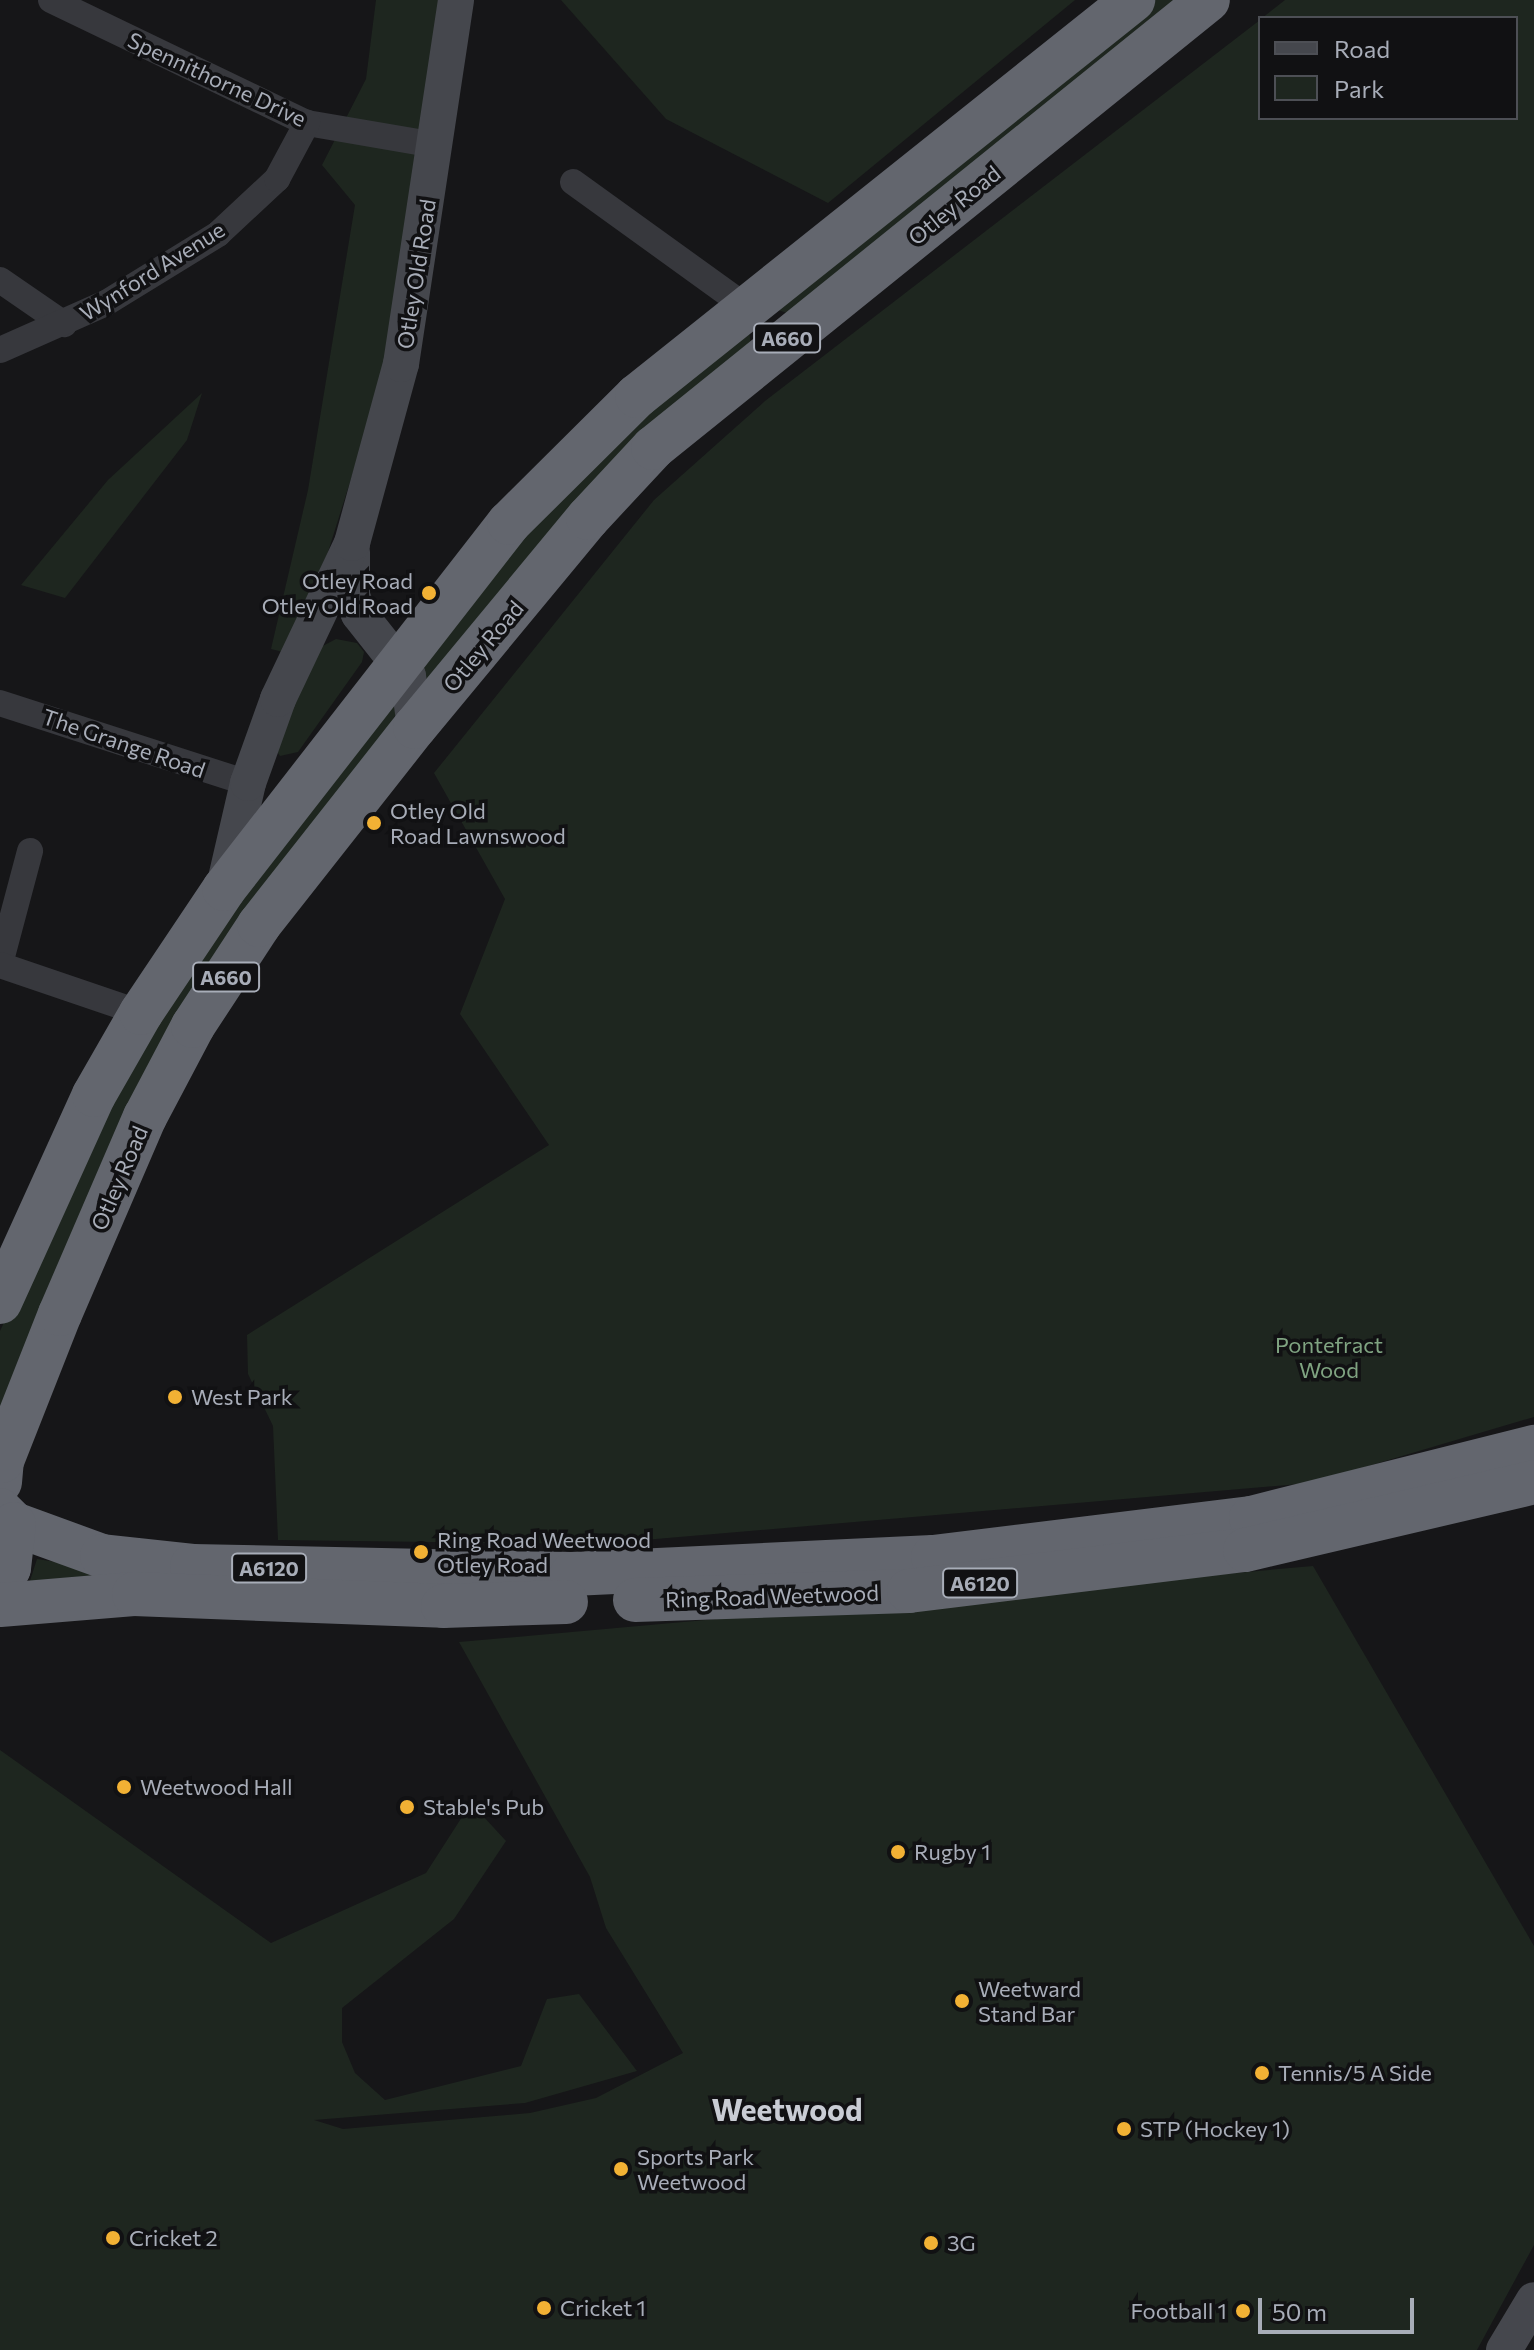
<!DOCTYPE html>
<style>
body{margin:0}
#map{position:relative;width:1534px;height:2350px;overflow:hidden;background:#161618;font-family:Commissioner,sans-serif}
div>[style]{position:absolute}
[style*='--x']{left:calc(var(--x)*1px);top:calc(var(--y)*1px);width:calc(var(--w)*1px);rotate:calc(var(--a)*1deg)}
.green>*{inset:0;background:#1e261f}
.street>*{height:26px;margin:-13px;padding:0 13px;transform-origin:13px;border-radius:13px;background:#37383d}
.secondary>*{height:36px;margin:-18px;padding:0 18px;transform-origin:18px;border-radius:18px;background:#45474d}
.highway>*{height:44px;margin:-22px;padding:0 22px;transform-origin:22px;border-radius:22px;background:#63666e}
.dots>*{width:22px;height:22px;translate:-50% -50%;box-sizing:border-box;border:4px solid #111113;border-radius:50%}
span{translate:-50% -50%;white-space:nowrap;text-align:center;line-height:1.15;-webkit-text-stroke:7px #111113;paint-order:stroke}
.shield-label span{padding:2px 6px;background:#111113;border:2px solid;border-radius:6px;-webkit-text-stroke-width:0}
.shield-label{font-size:20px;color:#a8adb8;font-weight:700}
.street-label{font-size:22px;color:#a8adb8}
.poi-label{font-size:22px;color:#a8adb8}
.right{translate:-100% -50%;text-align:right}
.left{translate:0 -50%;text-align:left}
.park-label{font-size:22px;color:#7fa381}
.district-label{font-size:30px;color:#c9ccd4;font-weight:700}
.legend{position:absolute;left:1258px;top:16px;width:260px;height:104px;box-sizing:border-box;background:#111113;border:2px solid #4d4f55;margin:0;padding:10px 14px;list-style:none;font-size:24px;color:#a8adb8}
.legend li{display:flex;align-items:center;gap:16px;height:40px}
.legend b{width:40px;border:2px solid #4d4f55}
.scale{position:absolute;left:1258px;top:2298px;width:156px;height:36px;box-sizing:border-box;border:4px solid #a8adb8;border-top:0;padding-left:10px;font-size:24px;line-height:28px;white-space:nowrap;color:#a8adb8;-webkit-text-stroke:6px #111113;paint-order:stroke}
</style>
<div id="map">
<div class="green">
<div style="clip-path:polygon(376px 0,441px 0,389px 358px,328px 552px,283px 652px,271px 649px,308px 490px,355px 205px,322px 165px,366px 79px)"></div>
<div style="clip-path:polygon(561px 0,1075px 0,828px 203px,666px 119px)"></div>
<div style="clip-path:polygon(1154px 0,1196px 0,787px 313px,778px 310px)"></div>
<div style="clip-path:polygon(1285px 0,1534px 0,1534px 1417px,1311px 1483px,597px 1544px,278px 1540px,273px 1426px,248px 1374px,247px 1335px,549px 1145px,460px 1014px,505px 899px,434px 773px,654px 500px,765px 401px,1260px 20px,1260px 118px,1516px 118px,1516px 18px,1262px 18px)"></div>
<div style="clip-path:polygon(749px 330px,751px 346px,428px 695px,412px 664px,593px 450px)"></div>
<div style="clip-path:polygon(202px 393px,187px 440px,65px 598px,21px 585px,108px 480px)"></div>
<div style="clip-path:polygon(336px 639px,357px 643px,364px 652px,362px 662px,298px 752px,280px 756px,274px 747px,315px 650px)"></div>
<div style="clip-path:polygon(394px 687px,396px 714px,387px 730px,235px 940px,0 1435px,0 1331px,124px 1062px)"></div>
<div style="clip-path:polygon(37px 1559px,101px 1569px,121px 1572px,28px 1587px)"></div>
<div style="clip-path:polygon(1313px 1566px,1534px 1946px,1534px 2245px,1477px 2350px,0 2350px,0 1750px,271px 1943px,426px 1873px,471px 1803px,506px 1841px,454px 1919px,342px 2008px,342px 2042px,355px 2073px,385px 2100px,521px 2066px,547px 1999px,579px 1994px,637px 2071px,525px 2103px,314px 2120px,343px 2129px,530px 2113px,596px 2098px,683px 2053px,606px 1928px,590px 1877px,459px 1642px)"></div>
</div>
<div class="street">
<div style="--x:51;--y:0;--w:284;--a:25.7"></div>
<div style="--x:307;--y:123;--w:131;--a:9.7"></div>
<div style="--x:573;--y:182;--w:216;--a:35.8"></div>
<div style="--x:0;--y:280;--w:78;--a:34.5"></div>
<div style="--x:0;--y:350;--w:116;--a:-23.9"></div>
<div style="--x:106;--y:303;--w:132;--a:-31.6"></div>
<div style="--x:218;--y:234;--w:81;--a:-43"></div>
<div style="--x:277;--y:179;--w:64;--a:-61.8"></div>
<div style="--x:0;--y:703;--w:261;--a:17.9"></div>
<div style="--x:0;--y:964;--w:117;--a:-75.1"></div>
<div style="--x:0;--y:965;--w:149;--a:18.8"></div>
</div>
<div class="secondary">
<div style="--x:352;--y:552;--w:44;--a:90"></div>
<div style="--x:352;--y:596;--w:19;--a:69"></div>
<div style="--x:359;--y:614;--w:79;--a:51.7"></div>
<div style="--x:408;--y:676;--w:51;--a:82.2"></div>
<div style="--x:224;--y:887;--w:107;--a:-77"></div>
<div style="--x:248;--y:783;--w:89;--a:-70.3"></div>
<div style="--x:278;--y:699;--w:173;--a:-64.6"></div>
<div style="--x:352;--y:543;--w:186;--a:-74.7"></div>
<div style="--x:401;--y:364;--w:368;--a:-81.4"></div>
<div style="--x:1504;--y:2350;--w:58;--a:-59"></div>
</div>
<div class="highway">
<div style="--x:0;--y:1302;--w:227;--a:-65.6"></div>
<div style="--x:94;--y:1095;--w:95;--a:-60.2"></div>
<div style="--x:141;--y:1013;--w:149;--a:-56.2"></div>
<div style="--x:224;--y:889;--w:464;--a:-52.1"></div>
<div style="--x:509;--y:523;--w:180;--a:-44.8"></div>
<div style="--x:637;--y:396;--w:635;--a:-38.6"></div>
<div style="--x:0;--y:1482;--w:21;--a:-85"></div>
<div style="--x:2;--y:1461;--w:158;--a:-68.5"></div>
<div style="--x:60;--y:1314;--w:215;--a:-66.7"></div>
<div style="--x:145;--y:1117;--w:103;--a:-62.2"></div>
<div style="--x:193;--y:1026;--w:121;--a:-56.8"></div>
<div style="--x:259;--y:925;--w:252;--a:-51.8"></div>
<div style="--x:415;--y:727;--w:271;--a:-50.4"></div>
<div style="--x:588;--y:518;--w:96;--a:-47.1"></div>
<div style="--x:653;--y:448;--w:713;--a:-38.91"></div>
<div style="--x:0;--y:1510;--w:20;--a:45"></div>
<div style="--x:14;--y:1524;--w:94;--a:20"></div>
<div style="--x:102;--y:1556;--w:91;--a:6.3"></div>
<div style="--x:192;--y:1566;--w:380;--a:1.2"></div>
<div style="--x:572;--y:1574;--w:361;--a:-2.7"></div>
<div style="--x:933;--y:1557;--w:320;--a:-7"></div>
<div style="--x:1251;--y:1518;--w:292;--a:-14.1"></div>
<div style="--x:0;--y:1587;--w:21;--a:-65"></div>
<div style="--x:9;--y:1568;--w:44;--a:-83.5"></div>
<div style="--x:635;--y:1600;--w:274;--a:-1.9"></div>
<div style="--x:909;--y:1591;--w:338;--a:-7"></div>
<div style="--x:1245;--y:1550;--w:297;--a:-13.2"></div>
<div style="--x:0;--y:1605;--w:134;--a:-4.7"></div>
<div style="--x:134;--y:1594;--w:309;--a:2.2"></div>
<div style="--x:443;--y:1606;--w:123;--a:-1.9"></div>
</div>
<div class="dots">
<div style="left:429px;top:593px;background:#f2b134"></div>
<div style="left:374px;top:823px;background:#f2b134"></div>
<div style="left:175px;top:1397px;background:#f2b134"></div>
<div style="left:421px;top:1552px;background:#f2b134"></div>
<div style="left:124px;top:1787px;background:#f2b134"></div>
<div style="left:407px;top:1807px;background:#f2b134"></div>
<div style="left:898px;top:1852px;background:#f2b134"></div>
<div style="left:962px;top:2001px;background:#f2b134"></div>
<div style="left:1262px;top:2073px;background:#f2b134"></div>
<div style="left:1124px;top:2129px;background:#f2b134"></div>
<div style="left:621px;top:2169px;background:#f2b134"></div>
<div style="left:113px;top:2238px;background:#f2b134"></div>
<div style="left:931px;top:2243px;background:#f2b134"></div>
<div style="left:544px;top:2308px;background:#f2b134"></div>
<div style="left:1243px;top:2311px;background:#f2b134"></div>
</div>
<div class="shield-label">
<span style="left:787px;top:338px">A660</span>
<span style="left:226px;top:977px">A660</span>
<span style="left:269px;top:1568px">A6120</span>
<span style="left:980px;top:1583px">A6120</span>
</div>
<div class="street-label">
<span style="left:217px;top:79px;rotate:25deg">Spennithorne Drive</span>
<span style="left:954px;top:205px;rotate:-39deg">Otley Road</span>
<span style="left:152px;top:271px;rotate:-32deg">Wynford Avenue</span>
<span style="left:416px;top:274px;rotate:-81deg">Otley Old Road</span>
<span style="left:483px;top:646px;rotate:-50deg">Otley Road</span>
<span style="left:124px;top:743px;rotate:19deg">The Grange Road</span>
<span style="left:119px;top:1178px;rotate:-67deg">Otley Road</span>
<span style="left:772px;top:1596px;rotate:-2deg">Ring Road Weetwood</span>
</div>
<div class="poi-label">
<span class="right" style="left:413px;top:593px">Otley Road<br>Otley Old Road</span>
<span class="left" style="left:390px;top:823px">Otley Old<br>Road Lawnswood</span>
<span class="left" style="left:191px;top:1397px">West Park</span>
<span class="left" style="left:437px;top:1552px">Ring Road Weetwood<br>Otley Road</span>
<span class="left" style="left:140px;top:1787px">Weetwood Hall</span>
<span class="left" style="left:423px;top:1807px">Stable's Pub</span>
<span class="left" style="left:914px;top:1852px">Rugby 1</span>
<span class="left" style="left:978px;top:2001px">Weetward<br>Stand Bar</span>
<span class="left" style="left:1278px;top:2073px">Tennis/5 A Side</span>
<span class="left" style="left:1140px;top:2129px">STP (Hockey 1)</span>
<span class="left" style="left:637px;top:2169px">Sports Park<br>Weetwood</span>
<span class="left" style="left:129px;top:2238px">Cricket 2</span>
<span class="left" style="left:947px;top:2243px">3G</span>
<span class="left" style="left:560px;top:2308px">Cricket 1</span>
<span class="right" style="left:1227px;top:2311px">Football 1</span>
</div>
<div class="park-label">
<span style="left:1329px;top:1357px">Pontefract<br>Wood</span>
</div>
<div class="district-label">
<span style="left:787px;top:2109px">Weetwood</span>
</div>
<ul class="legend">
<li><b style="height:10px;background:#45474d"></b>Road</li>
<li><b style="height:22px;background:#1e261f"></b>Park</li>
</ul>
<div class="scale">50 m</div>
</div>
